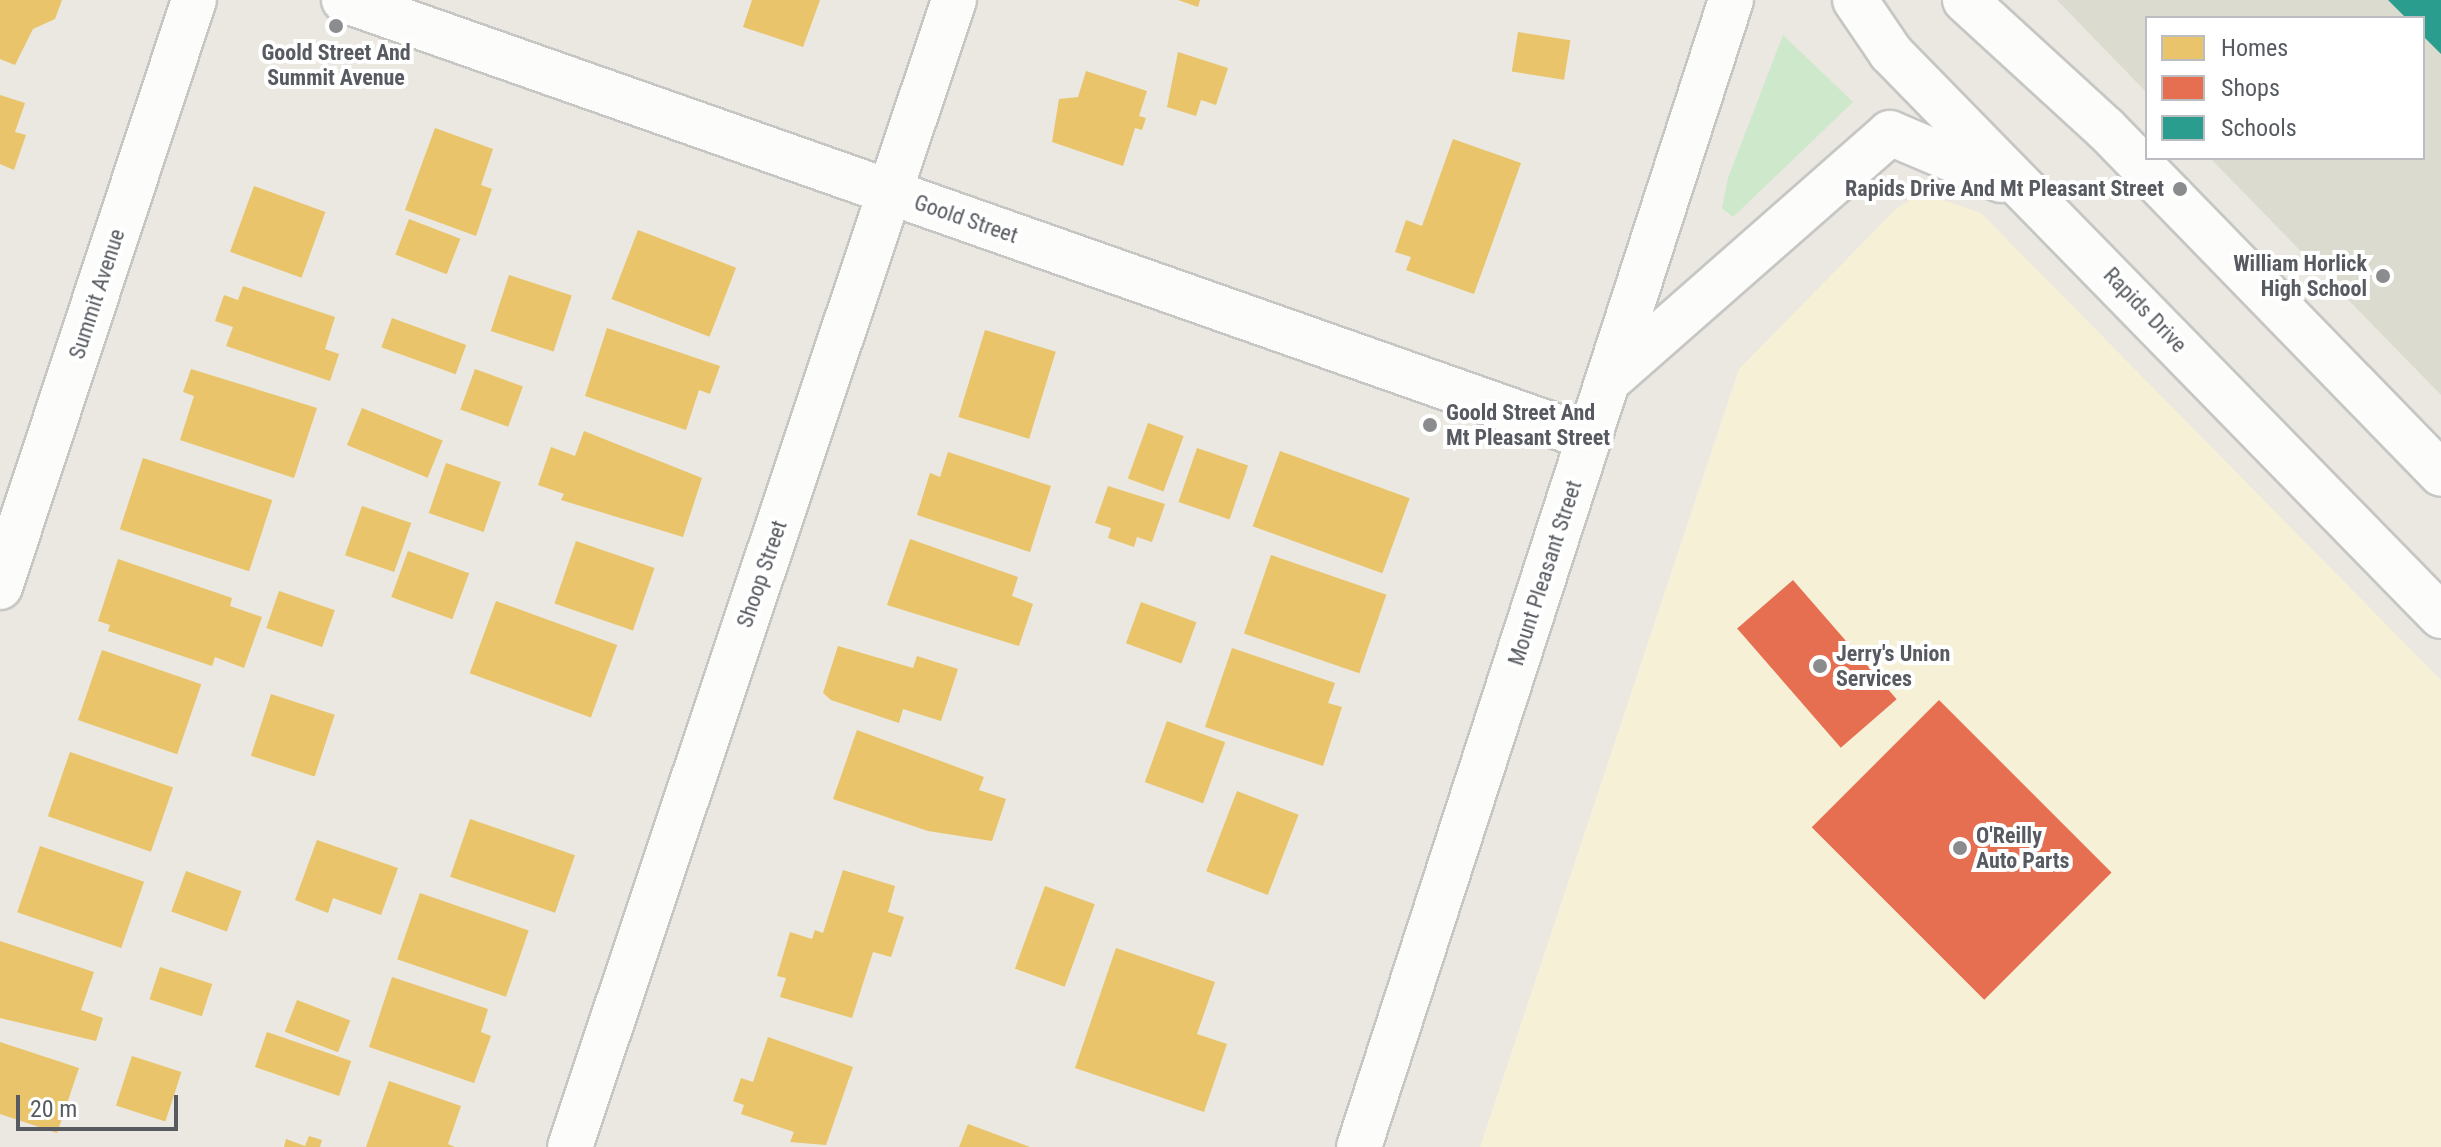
<!DOCTYPE html>
<style>
body{margin:0}
#map{position:relative;width:2441px;height:1147px;overflow:hidden;background:#eae8e0;font-family:"Roboto Condensed",sans-serif}
div>[style]{position:absolute}
[style*='--x']{left:calc(var(--x)*1px);top:calc(var(--y)*1px);width:calc(var(--w)*1px);rotate:calc(var(--a)*1deg)}
.commercial>*{inset:0;background:#f6f0d7}
.education>*{inset:0;background:#dcdbd0}
.green>*{inset:0;background:#cde8cb}
.homes>*{inset:0;background:#e9c46a;transform-origin:0 0}
.shops>*{inset:0;background:#e76f51;transform-origin:0 0}
.schools>*{inset:0;background:#2a9d8f}
.roads{filter:drop-shadow(2px 0 #c6c6c5) drop-shadow(-2px 0 #c6c6c5) drop-shadow(0 2px #c6c6c5) drop-shadow(0 -2px #c6c6c5)}
.minor>*{height:44px;margin:-22px;padding:0 22px;transform-origin:22px;border-radius:22px;background:#fcfcfa}
.dots>*{width:22px;height:22px;translate:-50% -50%;box-sizing:border-box;border:4px solid #fff;border-radius:50%}
span{translate:-50% -50%;white-space:nowrap;text-align:center;line-height:1.15;-webkit-text-stroke:8px #fff;paint-order:stroke}
.poi-label{font-size:22px;color:#575b61;font-weight:700}
.right{translate:-100% -50%;text-align:right}
.left{translate:0 -50%;text-align:left}
.street-label{font-size:22px;color:#575b61}
.legend{position:absolute;left:2145px;top:16px;width:280px;height:144px;box-sizing:border-box;background:#fff;border:2px solid #bcbdc0;margin:0;padding:10px 14px;list-style:none;font-size:24px;color:#575b61}
.legend li{display:flex;align-items:center;gap:16px;height:40px}
.legend b{width:40px;border:2px solid #bcbdc0}
.scale{position:absolute;left:16px;top:1095px;width:162px;height:36px;box-sizing:border-box;border:4px solid #575b61;border-top:0;padding-left:10px;font-size:24px;line-height:28px;white-space:nowrap;color:#575b61;-webkit-text-stroke:6px #fff;paint-order:stroke}
</style>
<div id="map">
<div class="commercial">
<div style="clip-path:polygon(1922px 193px,1981px 213px,2441px 680px,2441px 1147px,1480px 1147px,1739px 369px,1897px 208px)"></div>
</div>
<div class="education">
<div style="clip-path:polygon(2057px 0,2441px 0,2441px 395px,2210px 158px,2423px 158px,2423px 18px,2147px 18px,2147px 93px)"></div>
</div>
<div class="green">
<div style="clip-path:polygon(1783px 35px,1853px 102px,1733px 217px,1722px 208px,1728px 178px)"></div>
</div>
<div class="homes">
<div style="clip-path:polygon(0 0,62px 0,55px 19px,33px 29px,15px 65px,0 59px)"></div>
<div style="clip-path:polygon(752px 0,820px 0,803px 47px,743px 27px)"></div>
<div style="clip-path:polygon(1178px 0,1200px 0,1198px 7px)"></div>
<div style="left:1518px;top:32px;width:53px;height:40px;rotate:9deg"></div>
<div style="clip-path:polygon(1178px 52px,1228px 68px,1216px 105px,1201px 100px,1196px 116px,1167px 107px)"></div>
<div style="clip-path:polygon(1086px 71px,1147px 91px,1139px 116px,1146px 118px,1142px 130px,1135px 128px,1123px 166px,1052px 142px,1059px 99px,1078px 97px)"></div>
<div style="clip-path:polygon(0 95px,25px 103px,15px 132px,26px 135px,14px 170px,0 164px)"></div>
<div style="clip-path:polygon(435px 128px,493px 149px,481px 185px,492px 189px,476px 236px,405px 210px)"></div>
<div style="clip-path:polygon(1453px 139px,1521px 163px,1474px 294px,1406px 270px,1411px 257px,1395px 252px,1406px 220px,1422px 226px)"></div>
<div style="left:254px;top:186px;width:76px;height:70px;rotate:20deg"></div>
<div style="left:409px;top:219px;width:55px;height:38px;rotate:21deg"></div>
<div style="left:638px;top:230px;width:105px;height:74px;rotate:21deg"></div>
<div style="left:509px;top:275px;width:66px;height:59px;rotate:18deg"></div>
<div style="clip-path:polygon(243px 286px,335px 317px,325px 349px,339px 354px,330px 381px,226px 346px,233px 327px,215px 321px,224px 295px,238px 300px)"></div>
<div style="left:392px;top:318px;width:79px;height:31px;rotate:20deg"></div>
<div style="clip-path:polygon(607px 328px,720px 366px,710px 394px,699px 390px,686px 430px,585px 396px)"></div>
<div style="left:985px;top:330px;width:74px;height:91px;rotate:17deg"></div>
<div style="clip-path:polygon(191px 369px,317px 408px,294px 478px,180px 440px,194px 396px,183px 392px)"></div>
<div style="left:475px;top:369px;width:51px;height:43px;rotate:20deg"></div>
<div style="left:362px;top:408px;width:87px;height:40px;rotate:22deg"></div>
<div style="left:1148px;top:423px;width:38px;height:59px;rotate:20deg"></div>
<div style="clip-path:polygon(584px 431px,702px 478px,683px 537px,561px 500px,564px 494px,538px 485px,551px 447px,575px 456px)"></div>
<div style="left:1197px;top:448px;width:54px;height:57px;rotate:19deg"></div>
<div style="left:1280px;top:451px;width:138px;height:80px;rotate:20deg"></div>
<div style="clip-path:polygon(948px 452px,1051px 486px,1030px 552px,917px 515px,930px 473px,940px 477px)"></div>
<div style="left:143px;top:458px;width:136px;height:75px;rotate:18deg"></div>
<div style="left:446px;top:463px;width:58px;height:53px;rotate:19deg"></div>
<div style="clip-path:polygon(1108px 486px,1165px 504px,1152px 542px,1137px 537px,1134px 547px,1108px 538px,1111px 528px,1095px 523px)"></div>
<div style="left:362px;top:506px;width:52px;height:52px;rotate:19deg"></div>
<div style="clip-path:polygon(910px 539px,1018px 577px,1012px 596px,1033px 604px,1019px 646px,887px 605px)"></div>
<div style="left:576px;top:541px;width:83px;height:66px;rotate:19deg"></div>
<div style="left:408px;top:551px;width:65px;height:49px;rotate:20deg"></div>
<div style="left:1271px;top:555px;width:122px;height:83px;rotate:19deg"></div>
<div style="clip-path:polygon(118px 559px,232px 598px,230px 606px,262px 617px,244px 668px,215px 657px,212px 666px,108px 631px,110px 625px,98px 621px)"></div>
<div style="left:279px;top:591px;width:59px;height:39px;rotate:19deg"></div>
<div style="left:496px;top:601px;width:129px;height:77px;rotate:20deg"></div>
<div style="left:1141px;top:602px;width:59px;height:44px;rotate:20deg"></div>
<div style="clip-path:polygon(838px 646px,913px 668px,917px 656px,958px 669px,941px 721px,903px 709px,899px 723px,831px 700px,823px 693px)"></div>
<div style="clip-path:polygon(1232px 648px,1335px 683px,1328px 703px,1342px 707px,1323px 766px,1205px 727px)"></div>
<div style="left:102px;top:650px;width:105px;height:74px;rotate:19deg"></div>
<div style="left:271px;top:694px;width:67px;height:65px;rotate:18deg"></div>
<div style="left:1167px;top:721px;width:62px;height:65px;rotate:20deg"></div>
<div style="clip-path:polygon(857px 730px,984px 777px,979px 790px,1006px 799px,992px 841px,928px 831px,833px 799px)"></div>
<div style="left:70px;top:752px;width:109px;height:68px;rotate:19deg"></div>
<div style="left:1237px;top:791px;width:66px;height:86px;rotate:21deg"></div>
<div style="left:470px;top:819px;width:111px;height:61px;rotate:19deg"></div>
<div style="clip-path:polygon(317px 840px,398px 868px,381px 915px,333px 898px,328px 913px,295px 900px)"></div>
<div style="left:40px;top:846px;width:110px;height:70px;rotate:19deg"></div>
<div style="clip-path:polygon(843px 870px,895px 886px,888px 912px,904px 917px,891px 957px,873px 952px,852px 1018px,780px 997px,786px 978px,777px 976px,790px 932px,812px 939px,815px 930px,823px 933px)"></div>
<div style="left:186px;top:871px;width:59px;height:43px;rotate:20deg"></div>
<div style="left:1045px;top:886px;width:53px;height:88px;rotate:20deg"></div>
<div style="left:420px;top:893px;width:115px;height:70px;rotate:19deg"></div>
<div style="clip-path:polygon(0 941px,94px 972px,81px 1010px,103px 1018px,96px 1041px,0 1018px)"></div>
<div style="clip-path:polygon(1116px 948px,1215px 982px,1197px 1034px,1227px 1044px,1204px 1112px,1075px 1068px)"></div>
<div style="left:160px;top:967px;width:55px;height:34px;rotate:18deg"></div>
<div style="clip-path:polygon(392px 977px,488px 1009px,481px 1032px,491px 1036px,474px 1083px,369px 1047px)"></div>
<div style="left:297px;top:1000px;width:57px;height:34px;rotate:21deg"></div>
<div style="left:267px;top:1032px;width:89px;height:37px;rotate:19deg"></div>
<div style="clip-path:polygon(768px 1037px,853px 1067px,826px 1145px,790px 1142px,794px 1132px,741px 1114px,744px 1105px,733px 1101px,741px 1078px,753px 1082px)"></div>
<div style="clip-path:polygon(0 1042px,79px 1068px,57px 1133px,0 1114px)"></div>
<div style="left:132px;top:1056px;width:52px;height:52px;rotate:18deg"></div>
<div style="clip-path:polygon(389px 1081px,461px 1106px,448px 1144px,455px 1147px,366px 1147px)"></div>
<div style="clip-path:polygon(968px 1124px,1030px 1147px,959px 1147px)"></div>
<div style="clip-path:polygon(309px 1136px,322px 1140px,320px 1147px,284px 1147px,286px 1139px,305px 1146px)"></div>
</div>
<div class="shops">
<div style="left:1793px;top:580px;width:158px;height:74px;rotate:49deg"></div>
<div style="left:1939px;top:700px;width:244px;height:180px;rotate:45deg"></div>
</div>
<div class="schools">
<div style="clip-path:polygon(2388px 0,2441px 0,2441px 54px,2423px 36px,2423px 18px,2406px 18px)"></div>
</div>
<div class="roads">
<div class="minor">
<div style="--x:344;--y:0;--w:1320;--a:19.38"></div>
<div style="--x:1855;--y:0;--w:64;--a:55.8"></div>
<div style="--x:1891;--y:53;--w:787;--a:45.67"></div>
<div style="--x:1965;--y:0;--w:191;--a:42.5"></div>
<div style="--x:2106;--y:129;--w:481;--a:45.8"></div>
<div style="--x:1609;--y:380;--w:374;--a:-41.3"></div>
<div style="--x:1890;--y:133;--w:121;--a:22.9"></div>
<div style="--x:0;--y:587;--w:618;--a:-71.71"></div>
<div style="--x:570;--y:1147;--w:1210;--a:-71.49"></div>
<div style="--x:1359;--y:1147;--w:1206;--a:-72.03"></div>
</div>
</div>
<div class="dots">
<div style="left:336px;top:26px;background:#8a8c8d"></div>
<div style="left:2180px;top:189px;background:#8a8c8d"></div>
<div style="left:2383px;top:276px;background:#8a8c8d"></div>
<div style="left:1430px;top:425px;background:#8a8c8d"></div>
<div style="left:1820px;top:666px;background:#8a8c8d"></div>
<div style="left:1960px;top:848px;background:#8a8c8d"></div>
</div>
<div class="poi-label">
<span style="left:336px;top:65px">Goold Street And<br>Summit Avenue</span>
<span class="right" style="left:2164px;top:189px">Rapids Drive And Mt Pleasant Street</span>
<span class="right" style="left:2367px;top:276px">William Horlick<br>High School</span>
<span class="left" style="left:1446px;top:425px">Goold Street And<br>Mt Pleasant Street</span>
<span class="left" style="left:1836px;top:666px">Jerry's Union<br>Services</span>
<span class="left" style="left:1976px;top:848px">O'Reilly<br>Auto Parts</span>
</div>
<div class="street-label">
<span style="left:966px;top:219px;rotate:19deg">Goold Street</span>
<span style="left:97px;top:294px;rotate:-72deg">Summit Avenue</span>
<span style="left:2145px;top:310px;rotate:46deg">Rapids Drive</span>
<span style="left:1545px;top:573px;rotate:-72deg">Mount Pleasant Street</span>
<span style="left:762px;top:574px;rotate:-71deg">Shoop Street</span>
</div>
<ul class="legend">
<li><b style="height:22px;background:#e9c46a"></b>Homes</li>
<li><b style="height:22px;background:#e76f51"></b>Shops</li>
<li><b style="height:22px;background:#2a9d8f"></b>Schools</li>
</ul>
<div class="scale">20 m</div>
</div>
